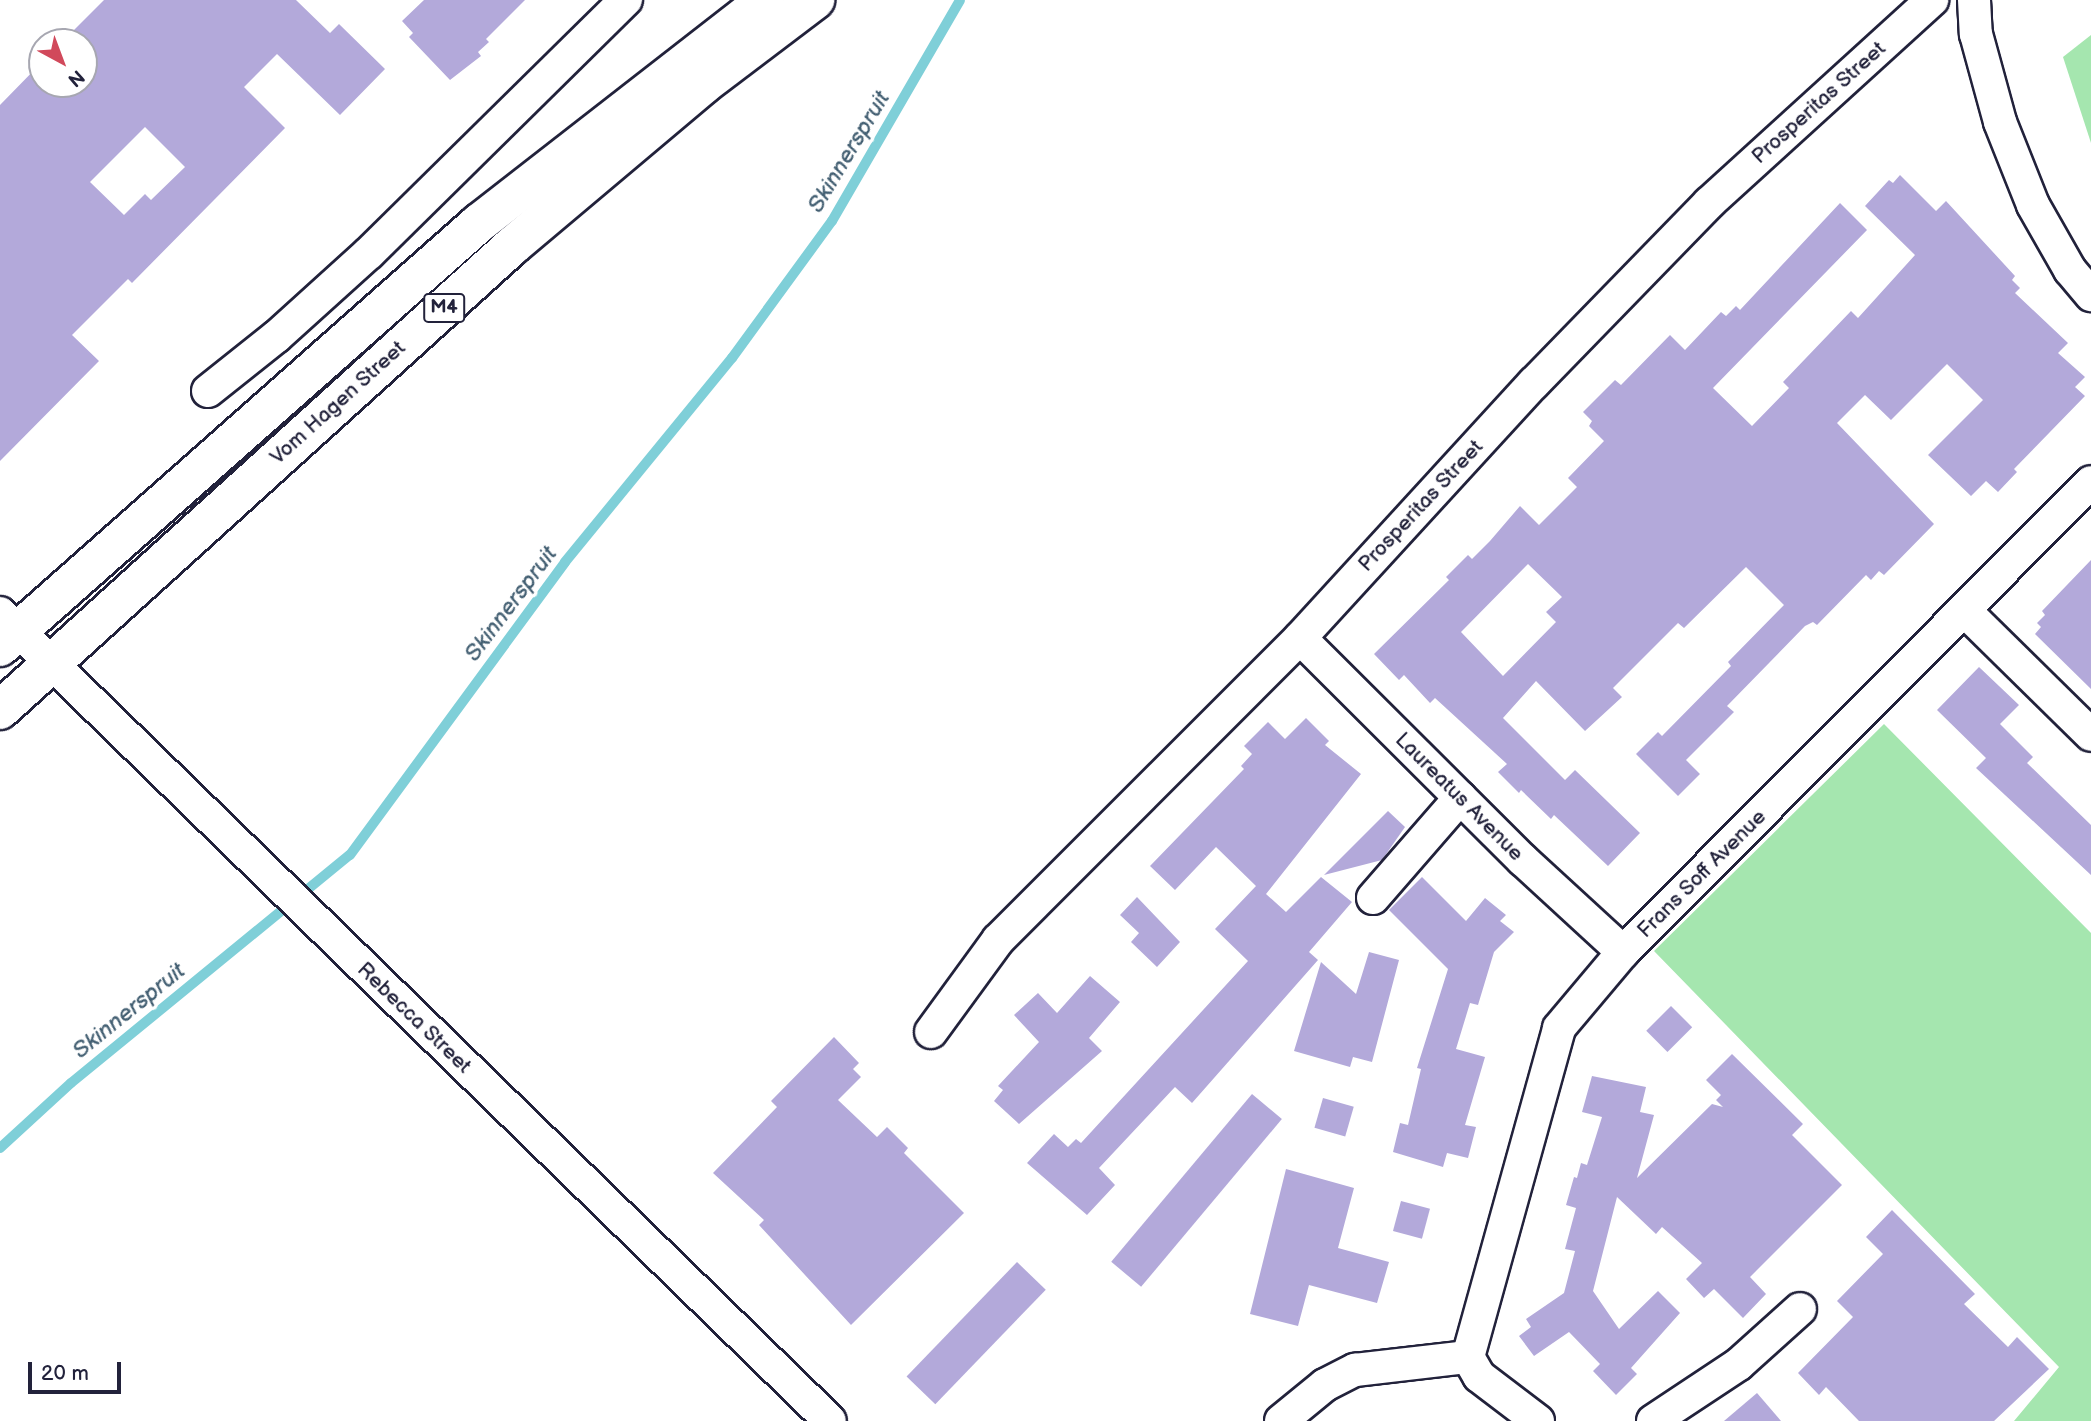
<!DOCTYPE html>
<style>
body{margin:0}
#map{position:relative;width:2091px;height:1421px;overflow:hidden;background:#fff;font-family:"Balsamiq Sans",sans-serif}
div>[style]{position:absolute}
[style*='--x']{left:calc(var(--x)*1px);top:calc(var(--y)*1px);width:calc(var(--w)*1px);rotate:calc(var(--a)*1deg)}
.green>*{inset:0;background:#a5e6af}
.stream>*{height:10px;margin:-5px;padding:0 5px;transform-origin:5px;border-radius:5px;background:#7fcfd8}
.building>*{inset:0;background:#b3a9da;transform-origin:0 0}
.roads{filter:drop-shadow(2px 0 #22223b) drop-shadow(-2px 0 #22223b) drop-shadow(0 2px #22223b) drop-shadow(0 -2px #22223b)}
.street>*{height:32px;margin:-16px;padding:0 16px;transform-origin:16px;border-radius:16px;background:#fff}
.primary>*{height:38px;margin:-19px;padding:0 19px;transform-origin:19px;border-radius:19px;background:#fff}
span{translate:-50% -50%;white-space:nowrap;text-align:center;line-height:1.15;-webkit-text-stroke:7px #fff;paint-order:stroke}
.shield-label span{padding:2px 5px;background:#fff;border:2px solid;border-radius:5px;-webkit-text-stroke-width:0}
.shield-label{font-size:19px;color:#22223b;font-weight:700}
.street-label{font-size:21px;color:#22223b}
.water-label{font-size:23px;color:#435f72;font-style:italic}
.north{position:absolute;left:28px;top:28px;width:70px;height:70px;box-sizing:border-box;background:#fff;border:2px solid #a7a7b1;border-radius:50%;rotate:139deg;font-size:19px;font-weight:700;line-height:28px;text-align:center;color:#22223b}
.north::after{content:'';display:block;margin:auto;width:24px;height:32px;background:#d1495b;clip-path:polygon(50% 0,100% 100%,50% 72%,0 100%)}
.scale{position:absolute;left:28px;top:1362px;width:93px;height:32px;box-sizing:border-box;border:4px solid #22223b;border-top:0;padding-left:9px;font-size:21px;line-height:24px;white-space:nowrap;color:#22223b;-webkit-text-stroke:5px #fff;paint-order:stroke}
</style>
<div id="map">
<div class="green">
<div style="clip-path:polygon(2091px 35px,2091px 143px,2063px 57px)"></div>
<div style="clip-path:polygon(1884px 724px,2091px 933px,2091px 1421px,2014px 1421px,2059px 1367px,1654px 951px)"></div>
</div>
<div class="stream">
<div style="--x:0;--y:1148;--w:96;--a:-42.5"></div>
<div style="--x:71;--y:1083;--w:360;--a:-39.3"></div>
<div style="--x:350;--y:855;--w:363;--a:-53.7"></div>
<div style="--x:565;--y:562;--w:264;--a:-50.7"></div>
<div style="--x:732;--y:358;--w:170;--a:-53.9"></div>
<div style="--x:832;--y:221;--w:255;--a:-59.9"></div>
</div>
<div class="building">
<div style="clip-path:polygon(evenodd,104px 0,296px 0,330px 33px,339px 24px,385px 69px,340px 115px,277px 54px,244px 87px,285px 128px,132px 283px,128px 279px,72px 335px,99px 361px,0 461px,0 105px,42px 62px,42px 84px,84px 84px,84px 42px,62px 42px,104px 0,145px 127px,185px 167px,151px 200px,145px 194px,124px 215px,90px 182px,145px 127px)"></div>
<div style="clip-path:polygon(424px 0,525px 0,486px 39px,489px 42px,478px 52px,481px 56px,450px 80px,409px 37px,413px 33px,402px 21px)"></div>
<div style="clip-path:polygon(evenodd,1900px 175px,1936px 211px,1946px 201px,2015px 276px,2012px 280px,2020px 288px,2015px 293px,2068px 343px,2058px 353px,2085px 377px,2075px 387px,2085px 396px,2014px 469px,2017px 472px,1998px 492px,1986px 481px,1971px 496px,1928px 455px,1983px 400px,1947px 364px,1891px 420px,1865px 395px,1837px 423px,1934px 524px,1884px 575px,1879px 571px,1871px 580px,1866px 575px,1817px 625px,1813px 622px,1805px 626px,1727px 706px,1734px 712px,1686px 760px,1700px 774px,1678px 796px,1636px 754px,1658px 732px,1662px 736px,1731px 666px,1728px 662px,1784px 605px,1746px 567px,1684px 628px,1678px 623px,1613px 688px,1622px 697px,1585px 731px,1536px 681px,1503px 718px,1565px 780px,1575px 770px,1640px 833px,1608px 866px,1554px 815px,1551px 819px,1521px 790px,1519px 793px,1498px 772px,1507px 764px,1435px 698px,1430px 703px,1404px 675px,1399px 680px,1374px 654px,1449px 580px,1446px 577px,1468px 555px,1472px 559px,1490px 541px,1520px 506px,1539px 525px,1577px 487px,1568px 478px,1604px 441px,1589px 426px,1592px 421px,1583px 412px,1615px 380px,1621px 385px,1670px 335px,1685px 350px,1721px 312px,1726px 316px,1736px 306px,1740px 310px,1840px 203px,1867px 230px,1713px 388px,1752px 426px,1789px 388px,1783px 382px,1851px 311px,1858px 318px,1915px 255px,1865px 206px,1889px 180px,1893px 183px,1900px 175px,1528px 564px,1562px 597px,1546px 612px,1556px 622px,1503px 676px,1461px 632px,1528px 564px)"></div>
<div style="clip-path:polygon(2091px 560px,2091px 689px,2035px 634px,2041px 627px,2037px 623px,2045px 615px,2042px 611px)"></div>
<div style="clip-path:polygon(1979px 667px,2019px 705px,2000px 724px,2033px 757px,2027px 763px,2091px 825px,2091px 875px,1976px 768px,1986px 758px,1937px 710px)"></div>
<div style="clip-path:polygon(1306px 718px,1329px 741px,1325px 745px,1361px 774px,1266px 894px,1286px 912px,1321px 877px,1352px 902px,1309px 952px,1318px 960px,1192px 1103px,1175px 1087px,1099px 1168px,1115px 1185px,1087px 1215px,1027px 1163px,1054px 1134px,1068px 1147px,1076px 1139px,1081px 1143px,1248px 961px,1215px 929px,1256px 886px,1216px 847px,1175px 890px,1150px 866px,1244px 769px,1241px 766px,1252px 754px,1244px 746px,1268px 722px,1285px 739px)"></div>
<div style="clip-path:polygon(1388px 811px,1405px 827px,1382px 860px,1324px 875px)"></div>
<div style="clip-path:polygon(1422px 877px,1466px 921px,1485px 898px,1506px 915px,1500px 921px,1514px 932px,1494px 952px,1478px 1005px,1470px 1003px,1456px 1049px,1485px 1057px,1465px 1125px,1476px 1127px,1468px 1158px,1447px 1153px,1443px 1167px,1393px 1152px,1400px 1123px,1408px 1125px,1421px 1069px,1417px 1068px,1448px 969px,1389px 910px)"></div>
<div style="clip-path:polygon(1137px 897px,1180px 942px,1157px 967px,1131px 942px,1139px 933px,1120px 915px)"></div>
<div style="clip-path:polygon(1369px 952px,1399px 960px,1372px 1062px,1353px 1057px,1350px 1067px,1294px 1051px,1321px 962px,1356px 994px)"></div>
<div style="clip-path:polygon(1090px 976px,1120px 1002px,1089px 1038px,1102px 1051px,1019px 1124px,994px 1101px,1003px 1090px,998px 1086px,1039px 1042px,1014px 1015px,1038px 993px,1057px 1013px)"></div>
<div style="left:1671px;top:1006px;width:30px;height:35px;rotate:45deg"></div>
<div style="clip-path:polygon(834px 1037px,859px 1063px,853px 1069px,861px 1077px,838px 1100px,877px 1137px,887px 1127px,908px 1148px,904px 1153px,964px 1213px,851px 1325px,759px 1225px,764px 1220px,713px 1173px,777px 1107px,771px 1101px)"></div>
<div style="clip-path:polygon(1732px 1054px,1803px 1124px,1792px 1135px,1842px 1185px,1750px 1277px,1766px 1294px,1743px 1318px,1714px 1289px,1704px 1298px,1686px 1279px,1702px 1263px,1662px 1227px,1656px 1234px,1617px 1197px,1593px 1291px,1619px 1329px,1658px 1291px,1680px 1313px,1631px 1368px,1637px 1374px,1616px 1395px,1593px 1371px,1600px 1364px,1569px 1332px,1534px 1356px,1519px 1336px,1531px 1327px,1526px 1319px,1564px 1293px,1575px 1251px,1565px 1249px,1576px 1208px,1566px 1205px,1574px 1177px,1577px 1178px,1581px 1163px,1587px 1165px,1602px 1117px,1582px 1112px,1592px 1076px,1646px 1087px,1640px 1112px,1654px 1115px,1637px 1178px,1712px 1104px,1723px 1107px,1716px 1100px,1721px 1095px,1706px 1080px)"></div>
<div style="left:1252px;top:1094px;width:39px;height:219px;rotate:40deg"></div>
<div style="left:1323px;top:1098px;width:32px;height:31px;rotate:16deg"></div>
<div style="clip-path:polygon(1286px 1169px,1354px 1188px,1338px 1248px,1389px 1262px,1377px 1303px,1309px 1285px,1298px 1326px,1250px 1314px)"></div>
<div style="left:1401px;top:1201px;width:30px;height:31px;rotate:15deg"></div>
<div style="clip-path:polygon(1892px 1210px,1975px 1294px,1964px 1304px,2008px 1347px,2017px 1337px,2049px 1369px,1994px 1421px,1859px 1421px,1826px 1387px,1819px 1395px,1798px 1373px,1853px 1317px,1837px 1301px,1883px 1254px,1866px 1237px)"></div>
<div style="left:1017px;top:1262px;width:40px;height:159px;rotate:44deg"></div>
<div style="clip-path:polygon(1757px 1393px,1781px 1421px,1724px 1421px)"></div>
</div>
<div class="roads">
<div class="street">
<div style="--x:1974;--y:0;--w:34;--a:87"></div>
<div style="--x:1976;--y:34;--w:91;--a:74.7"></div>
<div style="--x:2000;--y:122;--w:89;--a:68.3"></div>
<div style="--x:2033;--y:205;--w:75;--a:60.4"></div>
<div style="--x:2070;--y:270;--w:33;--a:50"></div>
<div style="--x:208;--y:391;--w:87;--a:-38.5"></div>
<div style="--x:276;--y:337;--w:125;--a:-42.1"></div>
<div style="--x:369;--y:253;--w:361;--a:-44.6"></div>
<div style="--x:1964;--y:610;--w:178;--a:44.5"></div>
<div style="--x:0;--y:613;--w:1158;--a:44.23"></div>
<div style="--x:1300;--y:638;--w:315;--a:44.9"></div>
<div style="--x:1523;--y:860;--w:136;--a:42.6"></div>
<div style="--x:1373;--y:898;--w:133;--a:-49"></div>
<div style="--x:931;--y:1032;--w:114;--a:-53.9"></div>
<div style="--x:998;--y:940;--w:427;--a:-45"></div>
<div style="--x:1300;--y:638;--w:346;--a:-47.5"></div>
<div style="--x:1534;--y:383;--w:251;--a:-45.8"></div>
<div style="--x:1709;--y:203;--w:302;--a:-42.3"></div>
<div style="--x:1281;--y:1421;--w:57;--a:-39.3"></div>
<div style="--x:1325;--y:1385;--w:34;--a:-27"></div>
<div style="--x:1355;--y:1370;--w:114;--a:-6.6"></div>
<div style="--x:1538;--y:1421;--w:74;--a:-142.7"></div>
<div style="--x:1479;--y:1376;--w:22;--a:-120"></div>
<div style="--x:1468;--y:1357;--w:341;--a:-74.5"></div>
<div style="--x:1559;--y:1028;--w:99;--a:-49.9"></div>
<div style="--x:1623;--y:952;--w:663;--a:-45.12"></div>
<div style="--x:1653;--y:1421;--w:103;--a:-33.5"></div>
<div style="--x:1739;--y:1364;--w:82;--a:-42"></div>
</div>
<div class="primary">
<div style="--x:0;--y:647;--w:640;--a:-41.51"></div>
<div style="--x:479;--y:223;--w:363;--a:-37.9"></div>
<div style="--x:0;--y:710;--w:691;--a:-42.18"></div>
<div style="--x:512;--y:246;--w:250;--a:-40.1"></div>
<div style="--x:703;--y:85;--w:141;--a:-37.2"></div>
</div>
</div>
<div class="shield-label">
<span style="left:444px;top:308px">M4</span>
</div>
<div class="street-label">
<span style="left:1819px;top:103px;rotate:-42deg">Prosperitas Street</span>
<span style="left:338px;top:403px;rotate:-42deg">Vom Hagen Street</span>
<span style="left:1421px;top:506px;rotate:-47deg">Prosperitas Street</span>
<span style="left:1459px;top:797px;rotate:45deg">Laureatus Avenue</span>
<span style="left:1702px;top:874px;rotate:-45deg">Frans Soff Avenue</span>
<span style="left:414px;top:1018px;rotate:44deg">Rebecca Street</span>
</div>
<div class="water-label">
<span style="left:849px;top:152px;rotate:-59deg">Skinnerspruit</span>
<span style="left:511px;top:604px;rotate:-53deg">Skinnerspruit</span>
<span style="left:129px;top:1011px;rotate:-39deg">Skinnerspruit</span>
</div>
<div class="north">N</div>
<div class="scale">20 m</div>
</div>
